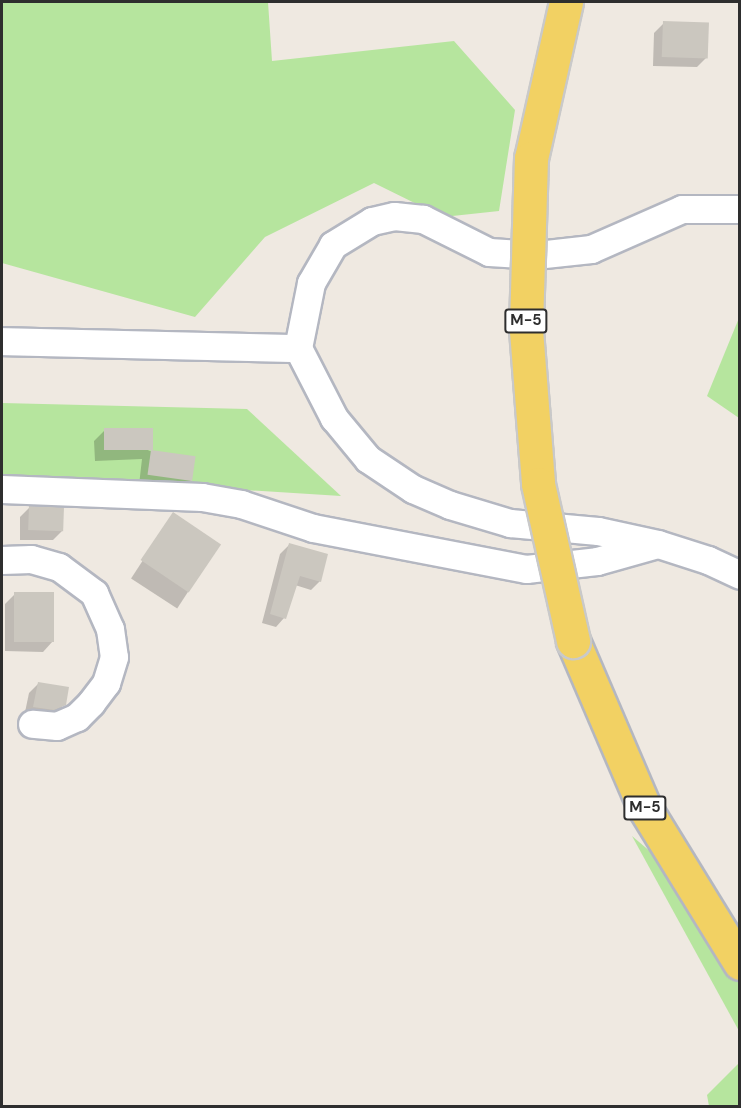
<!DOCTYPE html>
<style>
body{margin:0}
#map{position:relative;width:741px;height:1108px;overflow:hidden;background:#efe9e1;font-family:"DM Sans",sans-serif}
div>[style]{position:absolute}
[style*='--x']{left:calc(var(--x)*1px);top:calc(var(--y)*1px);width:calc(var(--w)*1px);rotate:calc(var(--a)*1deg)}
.green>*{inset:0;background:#b6e59e}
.shadow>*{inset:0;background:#0003;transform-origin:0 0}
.building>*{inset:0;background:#cbc7bf;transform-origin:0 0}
.roads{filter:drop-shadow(2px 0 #b4b7c1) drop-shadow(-2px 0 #b4b7c1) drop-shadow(0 2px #b4b7c1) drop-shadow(0 -2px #b4b7c1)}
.minor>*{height:27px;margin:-13.5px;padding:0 13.5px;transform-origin:13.5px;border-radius:13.5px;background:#fff}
.primary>*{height:33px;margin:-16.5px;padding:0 16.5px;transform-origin:16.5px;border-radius:16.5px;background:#f2d163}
.bridges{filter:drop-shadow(2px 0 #c9c9c9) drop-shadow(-2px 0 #c9c9c9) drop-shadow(0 2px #c9c9c9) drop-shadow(0 -2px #c9c9c9)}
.primary-bridge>*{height:33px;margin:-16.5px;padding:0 16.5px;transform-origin:16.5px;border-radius:16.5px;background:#f2d163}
span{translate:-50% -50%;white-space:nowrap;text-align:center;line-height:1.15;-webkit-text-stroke:4.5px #fff;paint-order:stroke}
.shield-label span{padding:2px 4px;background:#fff;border:2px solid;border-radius:4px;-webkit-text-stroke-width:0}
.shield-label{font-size:15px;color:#2e2e2e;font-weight:700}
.frame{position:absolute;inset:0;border:3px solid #2e2e2e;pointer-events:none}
</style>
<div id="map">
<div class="green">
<div style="clip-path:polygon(2px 2px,268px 2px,272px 61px,454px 41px,515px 110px,499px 211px,443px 217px,374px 183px,265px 237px,195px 317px,2px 263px)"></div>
<div style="clip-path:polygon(739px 318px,740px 418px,739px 418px,707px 396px)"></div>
<div style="clip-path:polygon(2px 403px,247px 409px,341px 496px,2px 475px)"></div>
<div style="clip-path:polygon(632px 836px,739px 927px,739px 1031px)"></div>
<div style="clip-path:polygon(739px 1063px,739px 1106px,709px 1106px,707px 1095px)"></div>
</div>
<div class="shadow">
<div style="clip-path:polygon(664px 23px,707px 57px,697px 67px,653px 66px,654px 33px)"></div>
<div style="clip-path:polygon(104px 431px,150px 451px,194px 457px,191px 480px,181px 490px,139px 485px,142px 459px,95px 461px,94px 441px)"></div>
<div style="clip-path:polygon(30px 507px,63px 530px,53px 540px,20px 540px,20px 517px)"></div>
<div style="left:173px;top:514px;width:55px;height:77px;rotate:33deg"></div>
<div style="clip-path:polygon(289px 545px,320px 581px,311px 590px,295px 585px,284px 618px,276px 627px,262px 623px,280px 554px)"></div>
<div style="clip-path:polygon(15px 594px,53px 641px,43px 652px,5px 651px,5px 604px)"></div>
<div style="clip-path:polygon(39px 683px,64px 704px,54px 715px,24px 717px,29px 693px)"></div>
</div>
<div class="building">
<div style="left:663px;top:21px;width:46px;height:36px;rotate:2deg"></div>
<div style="left:153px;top:428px;width:22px;height:49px;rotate:90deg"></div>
<div style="left:151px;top:450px;width:45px;height:25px;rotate:8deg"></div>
<div style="left:29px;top:506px;width:35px;height:24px;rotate:2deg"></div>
<div style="left:173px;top:512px;width:58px;height:58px;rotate:34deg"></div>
<div style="clip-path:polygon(289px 543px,328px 554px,321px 582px,300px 576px,286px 619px,270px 614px)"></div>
<div style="left:54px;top:592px;width:50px;height:40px;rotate:90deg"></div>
<div style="clip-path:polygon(38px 682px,69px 687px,66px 705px,54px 710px,33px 707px)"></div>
</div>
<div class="roads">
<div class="minor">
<div style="--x:740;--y:209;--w:58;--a:180"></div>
<div style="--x:682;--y:209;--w:99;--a:156.3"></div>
<div style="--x:591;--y:249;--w:54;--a:173.7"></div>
<div style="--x:537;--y:255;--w:48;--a:-176.4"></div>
<div style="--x:489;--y:252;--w:74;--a:-153.4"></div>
<div style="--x:423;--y:219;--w:29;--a:-174"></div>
<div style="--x:394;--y:216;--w:23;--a:167"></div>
<div style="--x:372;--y:221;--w:46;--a:148.4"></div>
<div style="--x:333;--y:245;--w:44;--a:120.1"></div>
<div style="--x:311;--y:283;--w:66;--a:101.3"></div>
<div style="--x:298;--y:348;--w:79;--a:62.8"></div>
<div style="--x:334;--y:418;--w:53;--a:50.3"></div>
<div style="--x:368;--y:459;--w:54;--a:33.7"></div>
<div style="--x:413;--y:489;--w:40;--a:23.4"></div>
<div style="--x:450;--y:505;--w:63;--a:16.7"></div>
<div style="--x:510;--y:523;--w:88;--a:5.2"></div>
<div style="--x:598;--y:531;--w:61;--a:12.2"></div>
<div style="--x:658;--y:544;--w:52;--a:17.7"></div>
<div style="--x:708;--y:560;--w:35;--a:25"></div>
<div style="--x:2;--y:341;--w:296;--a:1.4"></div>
<div style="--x:2;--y:489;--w:200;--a:2.3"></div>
<div style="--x:202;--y:497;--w:40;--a:10"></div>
<div style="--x:241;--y:504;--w:76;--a:18.4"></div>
<div style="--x:313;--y:528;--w:217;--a:10.9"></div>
<div style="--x:526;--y:569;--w:71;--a:-6.4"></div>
<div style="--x:597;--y:561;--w:59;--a:-15.7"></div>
<div style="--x:2;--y:560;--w:29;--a:-2"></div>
<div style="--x:31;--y:559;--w:29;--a:16"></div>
<div style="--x:59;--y:567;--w:44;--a:36.6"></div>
<div style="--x:94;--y:593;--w:39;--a:66"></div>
<div style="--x:110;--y:629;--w:28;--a:82"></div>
<div style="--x:114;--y:657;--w:27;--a:107"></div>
<div style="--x:106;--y:683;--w:25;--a:127"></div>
<div style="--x:91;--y:703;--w:20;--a:135"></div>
<div style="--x:77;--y:717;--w:22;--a:156"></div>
<div style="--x:57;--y:726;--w:25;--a:-175"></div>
</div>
<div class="primary">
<div style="--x:573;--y:641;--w:181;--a:66.8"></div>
<div style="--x:644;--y:807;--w:183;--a:58.4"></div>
</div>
</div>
<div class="bridges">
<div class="primary-bridge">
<div style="--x:566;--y:2;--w:160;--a:102.6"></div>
<div style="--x:531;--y:158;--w:172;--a:91.7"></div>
<div style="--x:526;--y:330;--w:154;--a:85.5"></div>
<div style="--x:538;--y:484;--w:161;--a:77.4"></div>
</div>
</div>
<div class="shield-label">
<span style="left:526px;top:321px">M-5</span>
<span style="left:645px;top:808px">M-5</span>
</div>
<div class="frame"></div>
</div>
